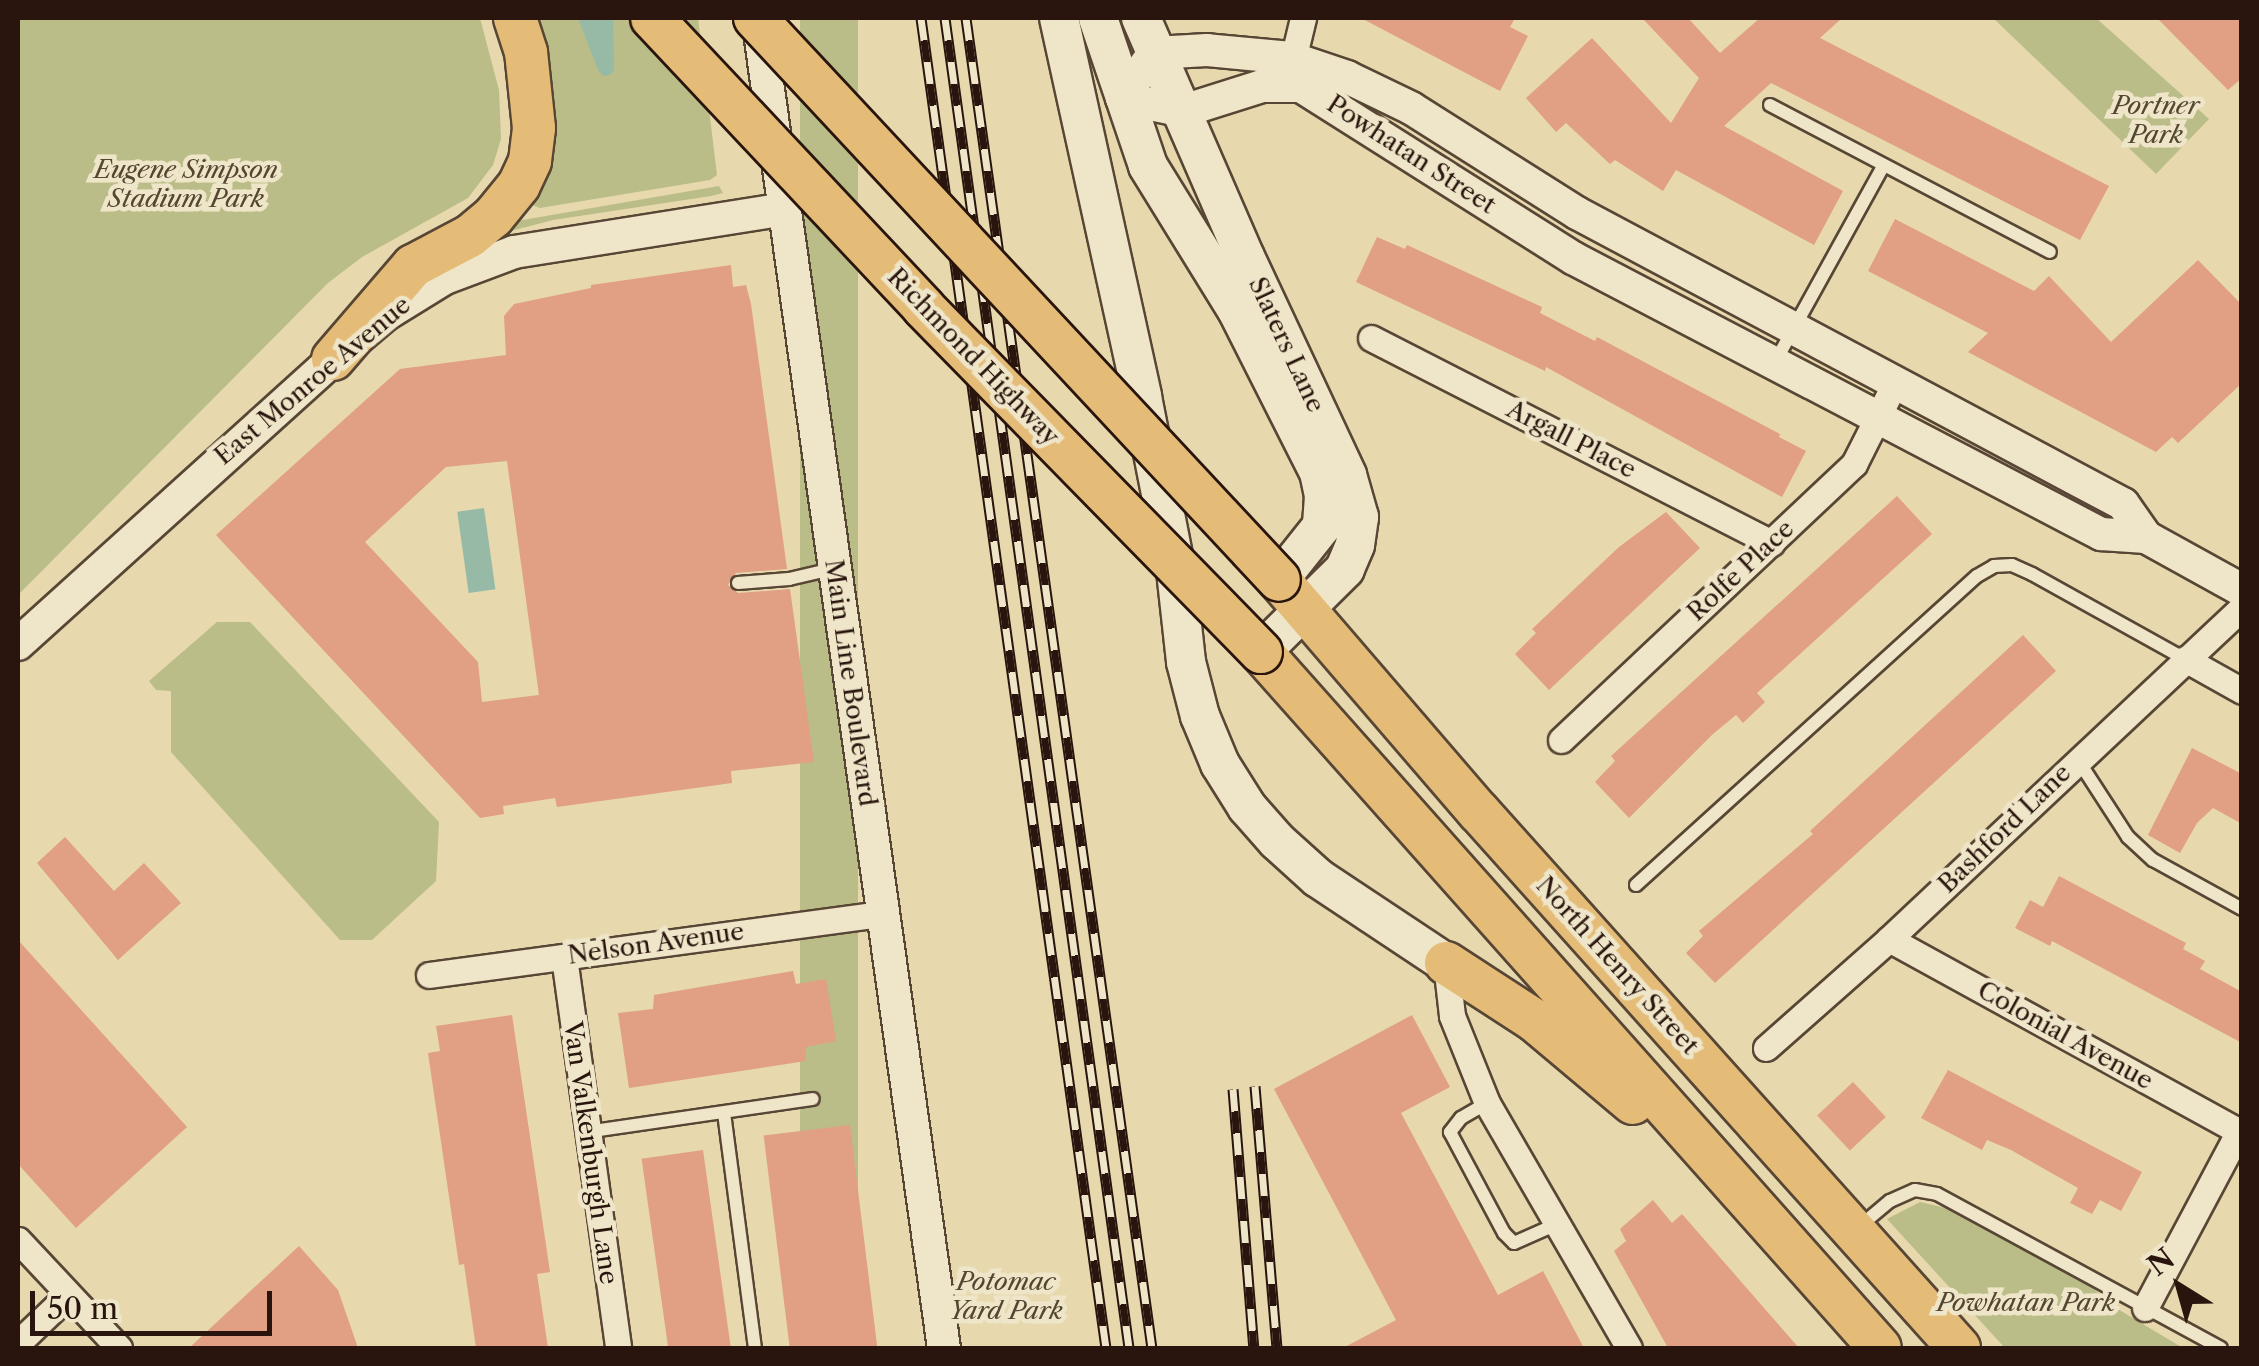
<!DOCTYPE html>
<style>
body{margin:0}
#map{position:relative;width:2259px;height:1366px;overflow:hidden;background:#e7d8ae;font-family:"Libre Caslon Text",serif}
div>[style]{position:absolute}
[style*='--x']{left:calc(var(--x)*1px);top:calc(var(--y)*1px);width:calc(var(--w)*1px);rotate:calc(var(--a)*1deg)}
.green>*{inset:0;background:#babd87;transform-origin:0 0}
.water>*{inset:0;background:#97baa6;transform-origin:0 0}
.building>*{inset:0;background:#e19f84;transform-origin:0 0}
.roads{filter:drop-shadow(2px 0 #584635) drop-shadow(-2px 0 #584635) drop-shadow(0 2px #584635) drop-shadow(0 -2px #584635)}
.service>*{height:12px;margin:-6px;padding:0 6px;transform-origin:6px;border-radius:6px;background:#efe6ca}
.minor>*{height:25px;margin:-12.5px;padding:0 12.5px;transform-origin:12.5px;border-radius:12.5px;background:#efe6ca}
.tertiary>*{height:32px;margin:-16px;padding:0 16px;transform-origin:16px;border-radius:16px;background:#efe6ca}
.secondary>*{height:38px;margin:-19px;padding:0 19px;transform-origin:19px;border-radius:19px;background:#efe6ca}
.trunk>*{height:42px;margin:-21px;padding:0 21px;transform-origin:21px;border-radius:21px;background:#e4bc77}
.rail>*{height:11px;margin-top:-5.5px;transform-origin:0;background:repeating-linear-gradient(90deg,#efe6ca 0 22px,#29150d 0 44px);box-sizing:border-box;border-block:2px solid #29150d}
.bridges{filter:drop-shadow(2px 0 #29150d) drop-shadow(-2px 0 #29150d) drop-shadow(0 2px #29150d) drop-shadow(0 -2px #29150d)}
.trunk-bridge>*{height:42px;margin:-21px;padding:0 21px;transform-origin:21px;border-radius:21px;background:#e4bc77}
span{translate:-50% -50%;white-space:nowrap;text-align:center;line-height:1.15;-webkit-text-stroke:9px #efe6ca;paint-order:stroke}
.park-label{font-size:25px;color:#544732;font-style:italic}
.street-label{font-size:25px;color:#29150d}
.frame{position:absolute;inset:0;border:20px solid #29150d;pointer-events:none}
.north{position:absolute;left:2129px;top:1236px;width:100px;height:100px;-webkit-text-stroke:8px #efe6ca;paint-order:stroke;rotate:323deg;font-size:28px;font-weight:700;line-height:40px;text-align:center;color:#29150d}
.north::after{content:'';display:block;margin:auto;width:35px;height:45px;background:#29150d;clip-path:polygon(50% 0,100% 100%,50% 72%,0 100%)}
.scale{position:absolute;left:30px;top:1291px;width:242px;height:45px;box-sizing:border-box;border:5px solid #29150d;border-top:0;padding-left:12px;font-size:30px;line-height:35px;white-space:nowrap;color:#29150d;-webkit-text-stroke:8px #efe6ca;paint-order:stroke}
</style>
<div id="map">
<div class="green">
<div style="clip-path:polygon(18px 18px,480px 18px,499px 90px,501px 139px,493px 165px,468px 198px,362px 257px,328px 283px,18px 595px)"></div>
<div style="clip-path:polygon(525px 18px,698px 18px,717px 175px,710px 180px,540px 208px,524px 202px)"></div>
<div style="left:800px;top:18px;width:58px;height:1343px"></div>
<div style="clip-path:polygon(1993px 18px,2096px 18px,2209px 119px,2156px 174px)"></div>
<div style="clip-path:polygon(719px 186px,723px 193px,711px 196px,553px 220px,507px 232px,517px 221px)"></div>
<div style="clip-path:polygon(217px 622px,250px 622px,439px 822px,436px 881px,372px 940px,340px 940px,171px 752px,171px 691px,156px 690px,149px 681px)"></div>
<div style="clip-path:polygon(1920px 1202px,1950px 1209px,2094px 1289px,2111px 1305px,2183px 1348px,2005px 1348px,1887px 1219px)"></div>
</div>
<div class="water">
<div style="clip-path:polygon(578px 18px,613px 18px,614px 70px,610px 75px,603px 76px,598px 70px)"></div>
<div style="left:484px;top:508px;width:82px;height:27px;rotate:82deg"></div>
</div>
<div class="building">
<div style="clip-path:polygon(1361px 18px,1515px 18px,1510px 27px,1528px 36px,1500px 91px)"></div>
<div style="clip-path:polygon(1642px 18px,1688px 18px,1720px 53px,1760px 18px,1842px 18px,1820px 38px,2109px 186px,2080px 240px,1771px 83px,1724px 126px,1843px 191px,1814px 245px,1676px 170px,1663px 191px,1615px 160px,1610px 164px,1566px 123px,1556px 132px,1526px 98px,1592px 38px,1671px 123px,1699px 78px)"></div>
<div style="clip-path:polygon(2157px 18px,2242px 18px,2242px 78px,2228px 90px)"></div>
<div style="clip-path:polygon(1895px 219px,2034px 291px,2049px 276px,2111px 342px,2198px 260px,2242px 305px,2242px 383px,2178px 443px,2172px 437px,2156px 452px,1968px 352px,1988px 333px,1868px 271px)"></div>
<div style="clip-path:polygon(1377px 237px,1405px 249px,1407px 245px,1542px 307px,1540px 313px,1595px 341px,1597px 337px,1780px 434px,1779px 437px,1806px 451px,1782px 497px,1546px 367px,1545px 371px,1356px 282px)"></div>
<div style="clip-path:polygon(evenodd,731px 265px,733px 287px,746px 285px,751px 304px,787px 569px,736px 573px,728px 585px,738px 593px,790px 589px,814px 762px,731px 771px,732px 783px,557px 807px,555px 798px,503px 806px,504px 814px,480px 818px,216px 535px,400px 369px,506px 355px,504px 316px,514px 304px,591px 288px,591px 285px,731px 265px,507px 461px,539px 695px,482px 702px,478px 662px,365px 542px,446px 467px,507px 461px)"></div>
<div style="clip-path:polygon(1897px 496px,1932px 534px,1757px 693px,1765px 702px,1743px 723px,1736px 715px,1713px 734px,1629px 818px,1595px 782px,1615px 761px,1611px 756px)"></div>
<div style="clip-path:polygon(1666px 512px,1700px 548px,1549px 690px,1515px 654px,1536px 633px,1532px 629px,1619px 547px)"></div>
<div style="clip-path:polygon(2023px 635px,2056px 671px,1715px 983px,1686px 953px,1703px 936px,1699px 931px,1813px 834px,1810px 831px)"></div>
<div style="clip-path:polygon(2192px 748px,2242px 774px,2242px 824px,2213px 808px,2197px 823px,2180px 853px,2148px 835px)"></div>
<div style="clip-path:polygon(65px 837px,114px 891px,144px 863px,181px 903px,118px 960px,37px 863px)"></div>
<div style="clip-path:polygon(2059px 876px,2186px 943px,2183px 949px,2205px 961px,2200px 969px,2242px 992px,2242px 1043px,2052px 941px,2050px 946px,2015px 928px,2030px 900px,2043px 907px)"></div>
<div style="clip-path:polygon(18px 940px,187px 1127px,76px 1228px,18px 1164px)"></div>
<div style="clip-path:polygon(793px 971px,796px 984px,826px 979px,836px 1041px,806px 1047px,806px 1061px,629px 1088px,618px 1013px,653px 1009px,654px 995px)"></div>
<div style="clip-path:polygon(512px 1015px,550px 1272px,537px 1274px,548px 1348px,476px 1348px,464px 1264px,459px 1265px,428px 1053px,440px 1051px,436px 1026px)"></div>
<div style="clip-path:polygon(1412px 1015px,1450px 1087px,1401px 1113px,1498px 1295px,1543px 1271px,1584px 1348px,1343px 1348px,1396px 1320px,1274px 1089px)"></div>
<div style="clip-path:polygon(1948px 1070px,2142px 1172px,2121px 1211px,2100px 1200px,2092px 1214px,2070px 1203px,2078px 1188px,2011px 1150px,1987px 1140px,1982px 1150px,1921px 1118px)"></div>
<div style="left:1853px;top:1082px;width:48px;height:49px;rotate:47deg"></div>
<div style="left:850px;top:1125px;width:225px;height:87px;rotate:83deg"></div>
<div style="left:703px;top:1150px;width:200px;height:62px;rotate:82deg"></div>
<div style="clip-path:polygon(1653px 1200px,1672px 1223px,1682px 1214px,1799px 1348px,1668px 1348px,1614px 1251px,1626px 1241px,1620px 1229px)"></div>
<div style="clip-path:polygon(299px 1246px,338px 1290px,358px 1348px,189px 1348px)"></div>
</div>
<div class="roads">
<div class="service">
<div style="--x:1770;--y:105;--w:316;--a:27.7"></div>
<div style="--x:1774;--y:364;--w:227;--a:-61.1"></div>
<div style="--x:738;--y:583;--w:51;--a:-4.5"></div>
<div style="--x:789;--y:579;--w:44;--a:-13.1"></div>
<div style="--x:2078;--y:760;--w:92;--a:57"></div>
<div style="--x:2128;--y:837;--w:34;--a:43"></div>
<div style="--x:2153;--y:860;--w:102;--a:28.8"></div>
<div style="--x:1636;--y:885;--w:460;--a:-42.2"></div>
<div style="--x:1977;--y:576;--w:20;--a:-30"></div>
<div style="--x:1994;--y:566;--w:18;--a:-3"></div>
<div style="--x:2012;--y:565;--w:22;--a:24"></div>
<div style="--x:2032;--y:574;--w:175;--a:29.1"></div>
<div style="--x:1487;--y:1103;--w:30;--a:150"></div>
<div style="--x:1461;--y:1118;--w:18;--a:128"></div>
<div style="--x:1450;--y:1132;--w:115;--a:61.9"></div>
<div style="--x:1504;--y:1233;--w:14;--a:45"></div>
<div style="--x:1514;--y:1243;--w:47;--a:-23.8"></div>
<div style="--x:724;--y:1113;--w:237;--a:82.5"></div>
<div style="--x:586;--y:1132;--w:229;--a:-8.3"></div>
<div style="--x:1860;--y:1226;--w:39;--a:-40"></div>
<div style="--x:1890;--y:1201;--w:27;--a:-24"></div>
<div style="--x:1915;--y:1190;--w:22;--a:10"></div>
<div style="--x:1937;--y:1194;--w:323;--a:28.5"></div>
</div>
<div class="minor">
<div style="--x:1289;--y:76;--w:60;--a:-76.4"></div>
<div style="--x:1371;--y:338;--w:450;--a:27.1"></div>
<div style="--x:2185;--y:659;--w:65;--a:29.3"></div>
<div style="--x:1561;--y:740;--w:403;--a:-43.3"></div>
<div style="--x:1854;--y:464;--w:91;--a:-63.2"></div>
<div style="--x:1889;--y:939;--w:403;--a:28.8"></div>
<div style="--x:564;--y:957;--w:395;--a:82.1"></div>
<div style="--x:1446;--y:963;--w:53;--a:83.5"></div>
<div style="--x:1452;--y:1016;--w:94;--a:68.1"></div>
<div style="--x:1487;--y:1103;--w:283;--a:59.9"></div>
<div style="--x:429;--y:975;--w:457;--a:-7.7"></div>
<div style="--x:1766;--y:1048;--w:164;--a:-41.5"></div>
<div style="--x:1889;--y:939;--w:485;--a:-43.2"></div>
<div style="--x:18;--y:1240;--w:148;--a:46.9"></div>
<div style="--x:2145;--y:1308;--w:200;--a:-62"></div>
<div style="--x:18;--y:1343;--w:69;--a:-43.8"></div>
</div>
<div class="tertiary">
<div style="--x:758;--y:18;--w:1343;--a:82.04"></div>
<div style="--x:2146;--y:537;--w:40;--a:-124.9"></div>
<div style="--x:2123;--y:504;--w:619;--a:-151.94"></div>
<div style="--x:1577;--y:213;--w:196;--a:-147.7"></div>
<div style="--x:1411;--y:108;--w:71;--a:-154.2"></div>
<div style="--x:1347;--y:77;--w:59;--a:-161.3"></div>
<div style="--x:1291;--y:58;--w:84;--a:-174.6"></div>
<div style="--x:1207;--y:50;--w:53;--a:176.8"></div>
<div style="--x:1154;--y:53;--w:55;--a:125.4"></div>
<div style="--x:1122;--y:98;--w:62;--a:12"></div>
<div style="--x:1183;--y:111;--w:83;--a:-17.6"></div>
<div style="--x:1262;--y:86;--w:39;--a:0"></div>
<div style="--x:1301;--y:86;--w:322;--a:32.3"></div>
<div style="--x:1573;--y:258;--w:596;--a:27.6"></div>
<div style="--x:2101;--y:534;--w:45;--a:3.8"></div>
<div style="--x:2146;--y:537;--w:110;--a:28.9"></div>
<div style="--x:18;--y:644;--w:425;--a:-42.1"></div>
<div style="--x:333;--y:359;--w:68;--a:-40.2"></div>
<div style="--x:385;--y:315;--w:70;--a:-31.7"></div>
<div style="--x:445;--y:278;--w:74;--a:-20.6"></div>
<div style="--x:514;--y:252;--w:274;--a:-9"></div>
</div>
<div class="secondary">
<div style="--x:1059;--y:18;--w:388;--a:77.6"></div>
<div style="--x:1142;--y:397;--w:177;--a:78.9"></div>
<div style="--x:1176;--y:571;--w:92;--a:83.7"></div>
<div style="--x:1186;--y:662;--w:56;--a:75.5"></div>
<div style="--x:1200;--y:716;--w:52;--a:67.4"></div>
<div style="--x:1220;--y:764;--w:51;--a:57.9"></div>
<div style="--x:1247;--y:807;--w:45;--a:48.6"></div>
<div style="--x:1277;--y:841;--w:55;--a:42.1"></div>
<div style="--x:1318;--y:878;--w:154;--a:33.6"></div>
<div style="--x:1098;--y:18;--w:156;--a:71.3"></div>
<div style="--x:1148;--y:166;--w:169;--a:58.3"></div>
<div style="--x:1237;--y:310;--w:182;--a:63.2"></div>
<div style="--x:1319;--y:472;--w:25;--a:78"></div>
<div style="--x:1324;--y:496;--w:30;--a:94"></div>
<div style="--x:1322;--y:526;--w:69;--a:128.5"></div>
<div style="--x:1141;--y:18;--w:261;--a:66.5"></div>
<div style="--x:1245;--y:257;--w:241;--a:64.9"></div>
<div style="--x:1347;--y:475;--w:44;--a:74.1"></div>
<div style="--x:1359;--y:517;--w:28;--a:98"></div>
<div style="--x:1355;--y:545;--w:26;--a:113"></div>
<div style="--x:1345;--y:569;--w:118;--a:135.3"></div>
</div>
<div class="trunk">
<div style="--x:333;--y:359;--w:123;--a:-49.3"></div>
<div style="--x:413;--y:266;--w:64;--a:-27.8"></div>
<div style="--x:470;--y:236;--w:30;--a:-40"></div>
<div style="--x:493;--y:217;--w:41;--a:-50.9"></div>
<div style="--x:519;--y:185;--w:26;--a:-65"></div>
<div style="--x:530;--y:161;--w:33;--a:-83"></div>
<div style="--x:534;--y:128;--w:76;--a:-96"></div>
<div style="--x:526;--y:52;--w:36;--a:-108"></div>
<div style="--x:1279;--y:580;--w:305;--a:49.3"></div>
<div style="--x:1478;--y:811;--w:721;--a:48.15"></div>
<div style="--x:1261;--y:652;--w:931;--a:48.35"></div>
<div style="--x:1446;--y:963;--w:105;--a:32.9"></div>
<div style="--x:1534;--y:1020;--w:129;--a:40"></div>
</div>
</div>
<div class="rail">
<div style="--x:921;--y:18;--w:1343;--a:82.08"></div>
<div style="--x:945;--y:18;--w:1343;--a:82.12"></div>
<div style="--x:966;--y:18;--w:1343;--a:82.04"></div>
<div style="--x:1255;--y:1086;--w:263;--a:85.2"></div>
<div style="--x:1233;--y:1089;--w:260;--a:85.4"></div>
</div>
<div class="bridges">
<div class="trunk-bridge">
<div style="--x:652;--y:18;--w:396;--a:46.8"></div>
<div style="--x:923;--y:307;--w:483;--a:45.6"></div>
<div style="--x:755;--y:18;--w:768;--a:47"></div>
</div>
</div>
<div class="park-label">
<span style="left:2156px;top:121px">Portner<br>Park</span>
<span style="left:186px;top:185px">Eugene Simpson<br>Stadium Park</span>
<span style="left:1006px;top:1297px">Potomac<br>Yard Park</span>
<span style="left:2026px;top:1303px">Powhatan Park</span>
</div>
<div class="street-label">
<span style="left:1411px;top:155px;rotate:33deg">Powhatan Street</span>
<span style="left:1286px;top:345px;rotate:65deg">Slaters Lane</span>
<span style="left:973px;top:357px;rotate:46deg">Richmond Highway</span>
<span style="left:313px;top:381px;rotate:-40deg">East Monroe Avenue</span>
<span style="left:1571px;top:440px;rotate:27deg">Argall Place</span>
<span style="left:1741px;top:571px;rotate:-43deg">Rolfe Place</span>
<span style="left:850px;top:683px;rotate:82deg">Main Line Boulevard</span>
<span style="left:2005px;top:829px;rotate:-44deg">Bashford Lane</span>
<span style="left:656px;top:944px;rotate:-8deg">Nelson Avenue</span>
<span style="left:1617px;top:966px;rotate:48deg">North Henry Street</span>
<span style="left:2065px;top:1036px;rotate:29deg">Colonial Avenue</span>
<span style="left:590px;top:1153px;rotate:82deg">Van Valkenburgh Lane</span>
</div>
<div class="frame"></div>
<div class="north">N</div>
<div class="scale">50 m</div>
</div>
